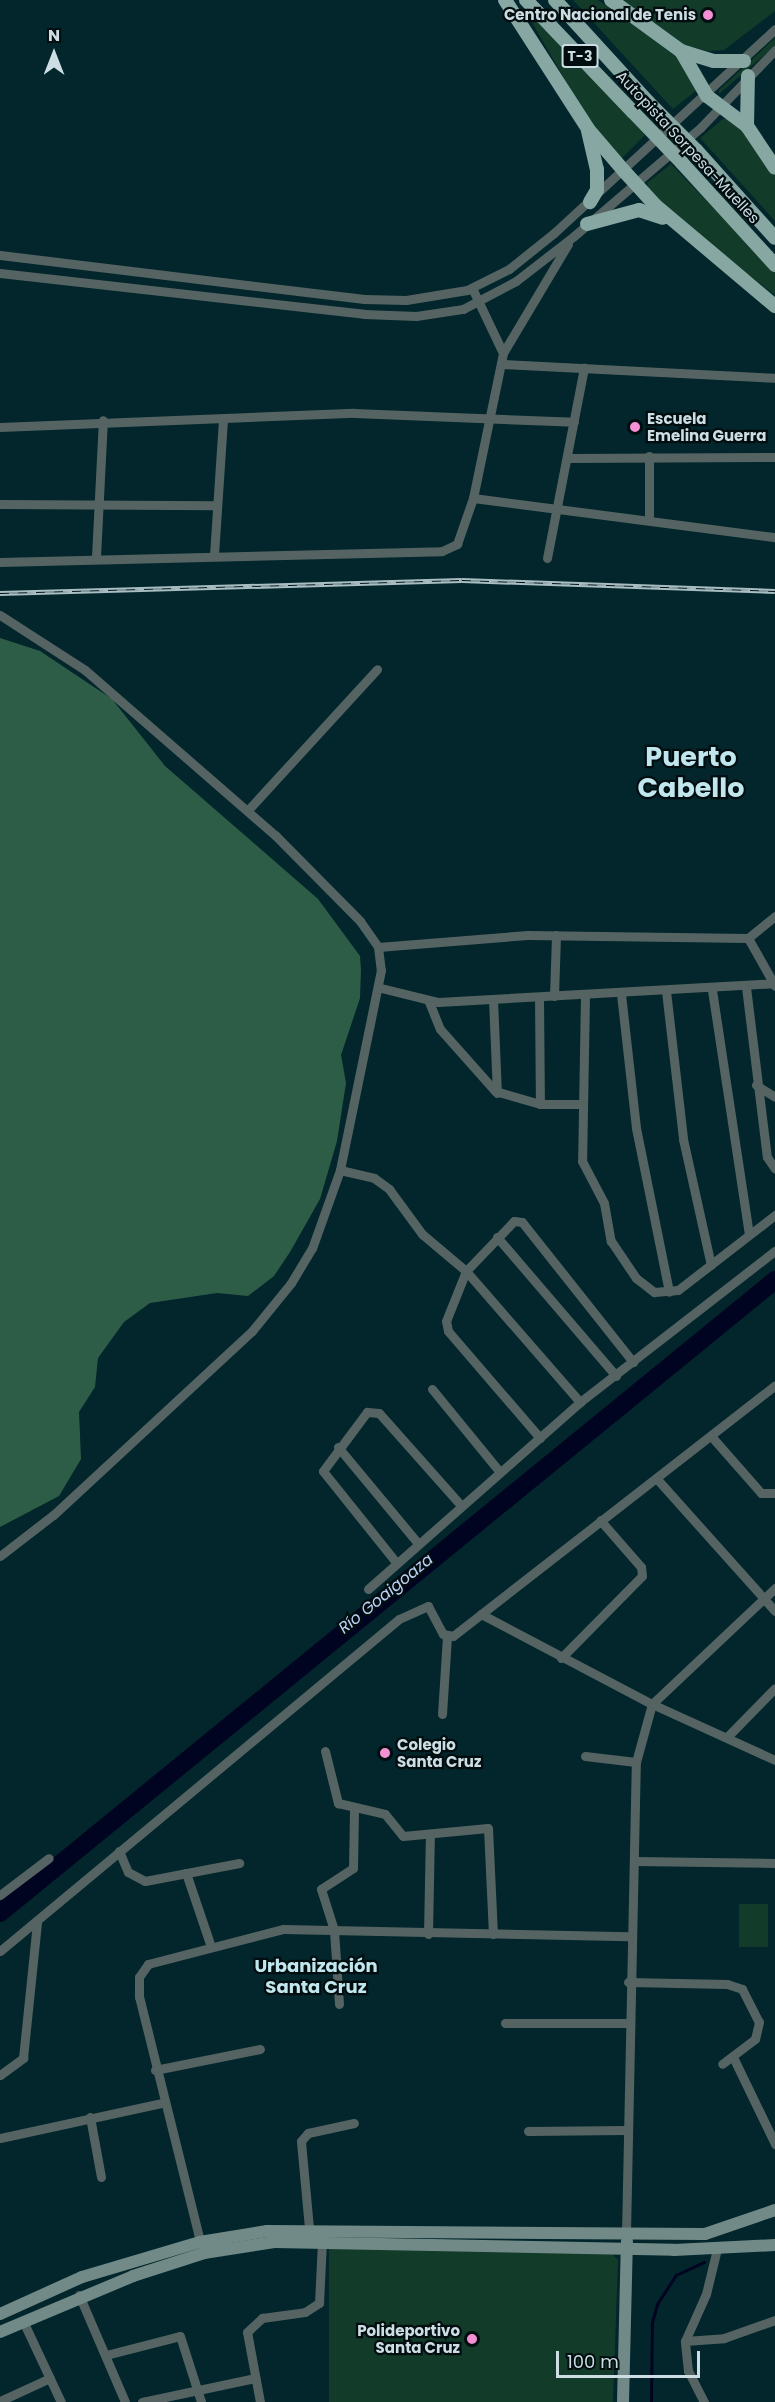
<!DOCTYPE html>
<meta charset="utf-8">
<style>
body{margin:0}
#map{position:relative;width:775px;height:2402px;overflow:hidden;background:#02262c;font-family:Poppins,sans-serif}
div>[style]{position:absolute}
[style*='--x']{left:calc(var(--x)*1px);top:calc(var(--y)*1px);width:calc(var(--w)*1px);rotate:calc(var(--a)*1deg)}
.green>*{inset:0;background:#133b29;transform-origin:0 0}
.forest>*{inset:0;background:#2e5d47}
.stream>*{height:3px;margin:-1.5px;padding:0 1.5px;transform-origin:1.5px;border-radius:1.5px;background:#000420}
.river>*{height:18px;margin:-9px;padding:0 9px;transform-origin:9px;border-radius:9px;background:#000420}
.street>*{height:9px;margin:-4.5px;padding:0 4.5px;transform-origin:4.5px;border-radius:4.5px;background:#556462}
.secondary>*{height:12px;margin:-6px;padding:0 6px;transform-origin:6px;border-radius:6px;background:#718a87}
.primary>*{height:14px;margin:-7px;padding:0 7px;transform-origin:7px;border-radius:7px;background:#87a7a3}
.rail>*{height:5px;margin-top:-2.5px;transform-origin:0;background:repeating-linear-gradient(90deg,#020d10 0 9px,#a9bec3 0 18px);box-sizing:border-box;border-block:2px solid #a9bec3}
.primary-bridge>*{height:14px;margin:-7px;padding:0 7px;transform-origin:7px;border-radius:7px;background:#87a7a3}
.dots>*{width:16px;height:16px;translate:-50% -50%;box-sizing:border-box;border:3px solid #020d10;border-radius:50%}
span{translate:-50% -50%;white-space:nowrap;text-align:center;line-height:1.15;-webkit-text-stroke:4.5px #020d10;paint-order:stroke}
.shield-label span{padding:2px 4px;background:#020d10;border:2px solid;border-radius:4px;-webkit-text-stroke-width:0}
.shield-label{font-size:14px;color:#ccdee3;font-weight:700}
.poi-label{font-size:15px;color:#ccdee3;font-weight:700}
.right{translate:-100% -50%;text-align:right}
.left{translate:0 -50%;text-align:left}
.street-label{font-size:15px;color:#ccdee3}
.water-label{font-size:16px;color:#bed2f7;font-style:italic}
.quarter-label{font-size:18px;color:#c0e6ee;font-weight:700}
.town-label{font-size:27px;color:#c0e6ee;font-weight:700}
.north{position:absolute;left:24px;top:24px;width:60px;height:60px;-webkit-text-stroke:4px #020d10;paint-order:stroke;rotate:0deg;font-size:16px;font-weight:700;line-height:24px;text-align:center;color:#ccdee3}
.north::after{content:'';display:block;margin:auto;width:21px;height:27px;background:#ccdee3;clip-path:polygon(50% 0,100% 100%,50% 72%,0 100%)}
.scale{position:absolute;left:556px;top:2351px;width:144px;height:27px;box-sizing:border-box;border:3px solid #ccdee3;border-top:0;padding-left:8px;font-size:18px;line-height:21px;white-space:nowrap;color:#ccdee3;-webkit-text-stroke:4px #020d10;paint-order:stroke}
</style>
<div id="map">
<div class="green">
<div style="clip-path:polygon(519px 0,527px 0,645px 135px,622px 158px,595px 132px)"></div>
<div style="clip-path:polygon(573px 0,598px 0,678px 55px,697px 90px,673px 109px)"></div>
<div style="clip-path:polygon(620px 0,775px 0,775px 11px,724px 50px,708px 51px,683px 45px)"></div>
<div style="clip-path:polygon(775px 38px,775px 46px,719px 94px,719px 90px)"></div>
<div style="clip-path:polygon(723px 119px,734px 119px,775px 166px,775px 221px,700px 138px)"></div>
<div style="clip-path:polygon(671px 164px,775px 272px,775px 295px,680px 222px,649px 190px,647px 183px)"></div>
<div style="left:739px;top:1904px;width:29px;height:43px"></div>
<div style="clip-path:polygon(329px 2248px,611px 2253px,618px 2260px,613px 2402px,329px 2402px)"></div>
</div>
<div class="forest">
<div style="clip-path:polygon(0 638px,40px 651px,112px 699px,165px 766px,318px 899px,360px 956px,361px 970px,360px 998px,341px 1055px,346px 1083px,337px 1141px,320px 1199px,290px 1252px,274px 1276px,248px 1296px,217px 1293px,150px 1303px,124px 1322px,98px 1358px,95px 1387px,79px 1412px,81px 1459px,59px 1496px,0 1527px)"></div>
</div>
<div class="stream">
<div style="--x:651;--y:2402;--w:80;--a:-89.3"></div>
<div style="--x:652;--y:2322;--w:19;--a:-74"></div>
<div style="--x:657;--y:2304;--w:35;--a:-57"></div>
<div style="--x:676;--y:2275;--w:31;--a:-25"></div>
</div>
<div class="river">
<div style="--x:0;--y:1913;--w:1001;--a:-39.24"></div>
</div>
<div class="street">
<div style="--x:0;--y:255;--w:367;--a:6.9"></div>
<div style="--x:364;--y:299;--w:42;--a:1.4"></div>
<div style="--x:406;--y:300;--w:62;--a:-9.3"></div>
<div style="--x:467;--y:290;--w:47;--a:-26.6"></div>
<div style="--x:509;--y:269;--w:58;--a:-38.7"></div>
<div style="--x:554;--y:233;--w:301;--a:-42.7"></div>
<div style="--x:0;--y:273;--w:366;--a:6.4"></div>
<div style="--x:364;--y:314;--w:52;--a:2.2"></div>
<div style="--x:416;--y:316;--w:48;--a:-8.5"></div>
<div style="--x:463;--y:309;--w:60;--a:-27.8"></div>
<div style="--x:516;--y:281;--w:73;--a:-37.8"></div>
<div style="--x:574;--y:236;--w:167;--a:-40.6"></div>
<div style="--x:701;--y:127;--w:107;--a:-46.1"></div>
<div style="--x:472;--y:288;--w:72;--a:64.5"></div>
<div style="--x:502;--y:364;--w:273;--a:2.9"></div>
<div style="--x:0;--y:427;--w:354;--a:-2.3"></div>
<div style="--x:354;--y:413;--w:220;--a:2.3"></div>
<div style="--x:649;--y:456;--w:63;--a:90"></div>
<div style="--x:567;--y:458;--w:208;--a:-0.3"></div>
<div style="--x:473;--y:498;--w:305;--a:7.4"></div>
<div style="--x:0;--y:504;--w:217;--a:0.3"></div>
<div style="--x:214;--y:555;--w:135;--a:-86.2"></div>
<div style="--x:96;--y:557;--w:137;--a:-87.1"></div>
<div style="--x:547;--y:558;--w:194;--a:-79"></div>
<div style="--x:0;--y:562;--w:442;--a:-1.4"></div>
<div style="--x:442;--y:551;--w:17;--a:-25"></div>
<div style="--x:457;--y:544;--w:49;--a:-70.8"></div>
<div style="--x:473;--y:498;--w:148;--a:-78.3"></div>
<div style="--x:503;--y:353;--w:127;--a:-59.2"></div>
<div style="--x:0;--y:615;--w:101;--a:32.9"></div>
<div style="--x:85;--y:670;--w:252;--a:41"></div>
<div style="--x:275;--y:835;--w:121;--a:45.3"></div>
<div style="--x:360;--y:921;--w:32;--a:55"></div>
<div style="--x:378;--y:947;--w:23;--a:83"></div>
<div style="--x:381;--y:970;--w:204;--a:101.6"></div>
<div style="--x:340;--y:1170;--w:83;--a:109.7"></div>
<div style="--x:312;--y:1248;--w:41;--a:121"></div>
<div style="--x:291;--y:1283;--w:62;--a:129.1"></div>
<div style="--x:252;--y:1331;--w:271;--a:137.2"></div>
<div style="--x:53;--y:1515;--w:67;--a:142.3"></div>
<div style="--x:248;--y:810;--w:191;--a:-47.5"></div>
<div style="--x:748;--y:938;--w:55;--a:60.6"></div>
<div style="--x:378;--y:947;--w:150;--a:-4.6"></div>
<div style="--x:528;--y:935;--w:220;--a:0.8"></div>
<div style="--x:748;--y:938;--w:35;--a:-39"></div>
<div style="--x:746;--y:987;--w:171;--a:83"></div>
<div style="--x:767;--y:1157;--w:14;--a:56"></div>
<div style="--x:381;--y:988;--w:59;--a:13.8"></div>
<div style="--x:438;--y:1002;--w:336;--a:-3.2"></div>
<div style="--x:712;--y:990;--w:247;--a:81.4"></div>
<div style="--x:666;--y:991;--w:149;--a:83.4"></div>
<div style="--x:683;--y:1139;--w:129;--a:77.5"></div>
<div style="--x:621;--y:994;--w:135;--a:83.6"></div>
<div style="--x:636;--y:1128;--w:167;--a:78.6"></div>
<div style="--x:554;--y:996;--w:61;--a:-88.1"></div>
<div style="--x:585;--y:996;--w:165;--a:91"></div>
<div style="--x:582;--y:1161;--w:47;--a:62.4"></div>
<div style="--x:604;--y:1203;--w:39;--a:80"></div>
<div style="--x:611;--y:1241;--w:45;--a:56"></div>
<div style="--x:636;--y:1278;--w:23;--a:38"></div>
<div style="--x:654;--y:1292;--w:24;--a:-5"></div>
<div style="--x:678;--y:1290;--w:123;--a:-37.7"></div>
<div style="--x:539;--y:997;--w:107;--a:89.5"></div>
<div style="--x:493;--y:999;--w:94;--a:87.6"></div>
<div style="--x:429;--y:1002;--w:29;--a:68"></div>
<div style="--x:440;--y:1029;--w:83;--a:48.4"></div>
<div style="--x:495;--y:1091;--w:47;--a:16.1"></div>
<div style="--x:540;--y:1104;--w:41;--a:0"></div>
<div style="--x:756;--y:1085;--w:22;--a:32"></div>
<div style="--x:340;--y:1170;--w:35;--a:13"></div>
<div style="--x:374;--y:1178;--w:19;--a:36"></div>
<div style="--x:389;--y:1189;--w:56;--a:53.7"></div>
<div style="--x:422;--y:1234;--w:57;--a:40.1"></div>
<div style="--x:466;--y:1271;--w:174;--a:49"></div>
<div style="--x:497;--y:1237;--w:183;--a:49.4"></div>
<div style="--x:432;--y:1389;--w:106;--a:50.7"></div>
<div style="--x:711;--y:1436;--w:76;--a:48.7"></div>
<div style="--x:761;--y:1493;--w:14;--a:0"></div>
<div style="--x:540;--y:1438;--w:141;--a:-130.7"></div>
<div style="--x:448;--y:1331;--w:10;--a:-101"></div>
<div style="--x:446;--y:1321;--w:54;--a:-68.2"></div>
<div style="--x:466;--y:1271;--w:69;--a:-46.2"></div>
<div style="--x:514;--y:1221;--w:8;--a:7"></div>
<div style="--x:522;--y:1222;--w:179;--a:51.6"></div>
<div style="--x:338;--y:1447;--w:122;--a:50.3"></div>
<div style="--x:657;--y:1479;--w:177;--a:48.2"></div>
<div style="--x:395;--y:1561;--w:115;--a:-128.7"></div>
<div style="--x:323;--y:1471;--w:74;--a:-53.3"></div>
<div style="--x:367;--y:1412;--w:12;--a:5"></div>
<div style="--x:379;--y:1413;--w:120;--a:48.4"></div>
<div style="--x:368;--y:1589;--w:283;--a:-41.4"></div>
<div style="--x:580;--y:1402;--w:247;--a:-37.8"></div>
<div style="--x:481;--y:1614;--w:193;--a:27.8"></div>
<div style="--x:652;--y:1704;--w:135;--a:24.5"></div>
<div style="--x:561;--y:1658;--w:115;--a:-45.4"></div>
<div style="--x:642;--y:1576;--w:9;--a:-96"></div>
<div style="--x:641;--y:1567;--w:62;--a:-131.1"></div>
<div style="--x:442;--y:1714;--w:77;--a:-86.3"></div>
<div style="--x:728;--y:1736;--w:67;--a:-45.6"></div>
<div style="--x:325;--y:1751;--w:54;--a:76"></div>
<div style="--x:338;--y:1803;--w:48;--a:13.2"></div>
<div style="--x:385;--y:1814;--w:28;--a:51"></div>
<div style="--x:403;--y:1836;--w:85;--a:-5.4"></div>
<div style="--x:488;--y:1828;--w:106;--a:87.3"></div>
<div style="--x:585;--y:1756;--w:51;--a:6.7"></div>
<div style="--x:119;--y:1851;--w:23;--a:67"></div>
<div style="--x:128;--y:1872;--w:19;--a:28"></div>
<div style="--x:145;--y:1881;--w:96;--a:-10.8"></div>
<div style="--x:634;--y:1861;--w:141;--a:0.8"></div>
<div style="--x:186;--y:1873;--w:75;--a:71.3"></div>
<div style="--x:0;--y:1895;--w:61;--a:-37.1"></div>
<div style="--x:428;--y:1934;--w:100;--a:-88.9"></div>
<div style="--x:0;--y:1951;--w:519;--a:-39.76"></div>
<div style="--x:399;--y:1619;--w:32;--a:-24"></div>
<div style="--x:428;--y:1606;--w:32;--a:62"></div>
<div style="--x:443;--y:1634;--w:10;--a:11"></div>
<div style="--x:453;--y:1636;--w:408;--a:-37.9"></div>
<div style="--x:628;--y:1982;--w:99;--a:1.2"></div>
<div style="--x:727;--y:1984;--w:16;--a:18"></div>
<div style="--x:742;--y:1989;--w:37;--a:63"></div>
<div style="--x:759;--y:2022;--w:17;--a:103"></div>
<div style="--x:755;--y:2039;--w:41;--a:142.9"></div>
<div style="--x:339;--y:2004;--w:74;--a:-93.9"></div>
<div style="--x:334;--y:1930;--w:43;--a:-107.6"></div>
<div style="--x:321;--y:1889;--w:38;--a:-33"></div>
<div style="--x:353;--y:1868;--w:60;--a:-89"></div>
<div style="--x:505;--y:2023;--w:122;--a:0"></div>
<div style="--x:733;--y:2057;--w:97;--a:64.2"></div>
<div style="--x:155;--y:2070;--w:107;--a:-11.3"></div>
<div style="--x:0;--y:2075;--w:29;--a:-36"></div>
<div style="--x:23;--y:2058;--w:136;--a:-84.1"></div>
<div style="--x:90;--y:2117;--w:61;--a:79.6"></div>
<div style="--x:528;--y:2131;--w:99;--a:-0.6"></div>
<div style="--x:0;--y:2138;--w:166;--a:-12.2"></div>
<div style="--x:309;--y:2228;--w:87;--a:-95.3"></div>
<div style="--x:301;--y:2141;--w:11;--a:-49"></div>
<div style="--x:308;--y:2133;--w:47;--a:-12.3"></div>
<div style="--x:626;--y:2233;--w:471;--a:-88.8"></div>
<div style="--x:636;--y:1762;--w:60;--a:-74.6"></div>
<div style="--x:652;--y:1704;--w:169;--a:-43.3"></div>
<div style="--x:201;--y:2245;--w:256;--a:-104"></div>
<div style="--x:139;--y:1997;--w:20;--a:-90"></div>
<div style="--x:139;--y:1977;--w:16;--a:-55"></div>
<div style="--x:148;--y:1964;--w:139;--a:-14.5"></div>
<div style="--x:283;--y:1929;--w:346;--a:1.2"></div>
<div style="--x:79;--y:2295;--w:116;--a:66.7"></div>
<div style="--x:23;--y:2321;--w:89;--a:64.9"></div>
<div style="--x:685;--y:2341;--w:39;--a:-4"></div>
<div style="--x:724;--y:2338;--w:54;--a:-19.4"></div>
<div style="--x:106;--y:2355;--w:76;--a:-14.4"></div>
<div style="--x:180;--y:2336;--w:69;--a:72.3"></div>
<div style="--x:0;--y:2401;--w:55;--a:-24.7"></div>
<div style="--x:142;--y:2402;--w:116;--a:-12"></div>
<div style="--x:260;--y:2402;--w:71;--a:-100.5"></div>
<div style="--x:247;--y:2332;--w:21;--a:-43"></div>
<div style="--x:262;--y:2318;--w:43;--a:-7.9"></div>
<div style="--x:305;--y:2312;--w:17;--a:-33"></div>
<div style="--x:319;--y:2303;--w:62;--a:-87.2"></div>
<div style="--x:704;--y:2402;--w:35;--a:-117"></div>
<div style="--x:688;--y:2371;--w:30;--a:-96"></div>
<div style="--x:685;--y:2341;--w:51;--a:-65.9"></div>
<div style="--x:706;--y:2294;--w:46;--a:-76.3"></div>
</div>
<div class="secondary">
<div style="--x:0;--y:2314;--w:90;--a:-24.3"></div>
<div style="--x:82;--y:2277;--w:123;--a:-16.5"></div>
<div style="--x:200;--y:2242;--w:68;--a:-9.3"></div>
<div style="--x:267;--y:2231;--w:438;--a:0.4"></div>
<div style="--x:705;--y:2234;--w:74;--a:-18.9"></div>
<div style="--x:0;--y:2332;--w:144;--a:-22.8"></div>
<div style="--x:133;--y:2276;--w:75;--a:-17.9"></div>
<div style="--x:204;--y:2253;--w:71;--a:-8.9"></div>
<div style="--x:274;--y:2242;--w:400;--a:1.1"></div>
<div style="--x:674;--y:2250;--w:101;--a:-2.8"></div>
<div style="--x:623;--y:2402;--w:161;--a:-88.6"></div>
</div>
<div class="primary">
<div style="--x:505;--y:0;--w:153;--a:57.2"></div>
<div style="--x:588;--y:129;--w:55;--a:49.4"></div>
<div style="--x:624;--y:171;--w:46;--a:47.6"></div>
<div style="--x:655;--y:205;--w:157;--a:40.1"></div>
<div style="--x:526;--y:0;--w:155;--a:46.3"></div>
<div style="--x:555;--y:0;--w:138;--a:47.6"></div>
<div style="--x:611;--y:0;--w:87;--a:36.1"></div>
<div style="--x:681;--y:51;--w:52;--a:60"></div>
<div style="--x:707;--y:96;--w:50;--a:36.9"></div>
<div style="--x:747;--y:126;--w:50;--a:56.3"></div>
<div style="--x:681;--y:51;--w:34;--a:17"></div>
<div style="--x:714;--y:61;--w:30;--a:0"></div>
<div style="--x:747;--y:126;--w:50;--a:-88.9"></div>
<div style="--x:588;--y:131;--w:39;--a:77"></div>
<div style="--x:597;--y:169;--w:21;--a:90"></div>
<div style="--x:597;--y:190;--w:14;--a:120"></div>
<div style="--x:696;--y:150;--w:118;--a:48.1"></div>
<div style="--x:682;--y:163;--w:138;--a:47.6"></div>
<div style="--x:587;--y:224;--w:54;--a:-15.1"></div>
<div style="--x:639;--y:210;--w:25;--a:18"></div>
</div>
<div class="rail">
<div style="--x:0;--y:593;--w:462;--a:-1.6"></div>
<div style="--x:462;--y:580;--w:313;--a:2"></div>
</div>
<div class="primary-bridge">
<div style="--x:648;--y:102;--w:68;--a:45"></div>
<div style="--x:633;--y:112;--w:71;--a:46.1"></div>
</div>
<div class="dots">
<div style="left:708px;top:15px;background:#f491d4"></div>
<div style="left:635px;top:427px;background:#f491d4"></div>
<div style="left:385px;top:1753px;background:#f491d4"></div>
<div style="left:472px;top:2339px;background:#f491d4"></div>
</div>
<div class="shield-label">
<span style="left:580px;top:56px">T-3</span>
</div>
<div class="poi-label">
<span class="right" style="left:696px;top:15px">Centro Nacional de Tenis</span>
<span class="left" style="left:647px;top:427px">Escuela<br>Emelina Guerra</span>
<span class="left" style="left:397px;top:1753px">Colegio<br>Santa Cruz</span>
<span class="right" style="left:460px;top:2339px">Polideportivo<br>Santa Cruz</span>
</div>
<div class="street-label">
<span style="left:688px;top:147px;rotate:47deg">Autopista Sorpesa-Muelles</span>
</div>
<div class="water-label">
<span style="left:386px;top:1594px;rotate:-39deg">Río Goaigoaza</span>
</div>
<div class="quarter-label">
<span style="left:316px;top:1977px">Urbanización<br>Santa Cruz</span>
</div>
<div class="town-label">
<span style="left:691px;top:772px">Puerto<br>Cabello</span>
</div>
<div class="north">N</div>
<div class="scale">100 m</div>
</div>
